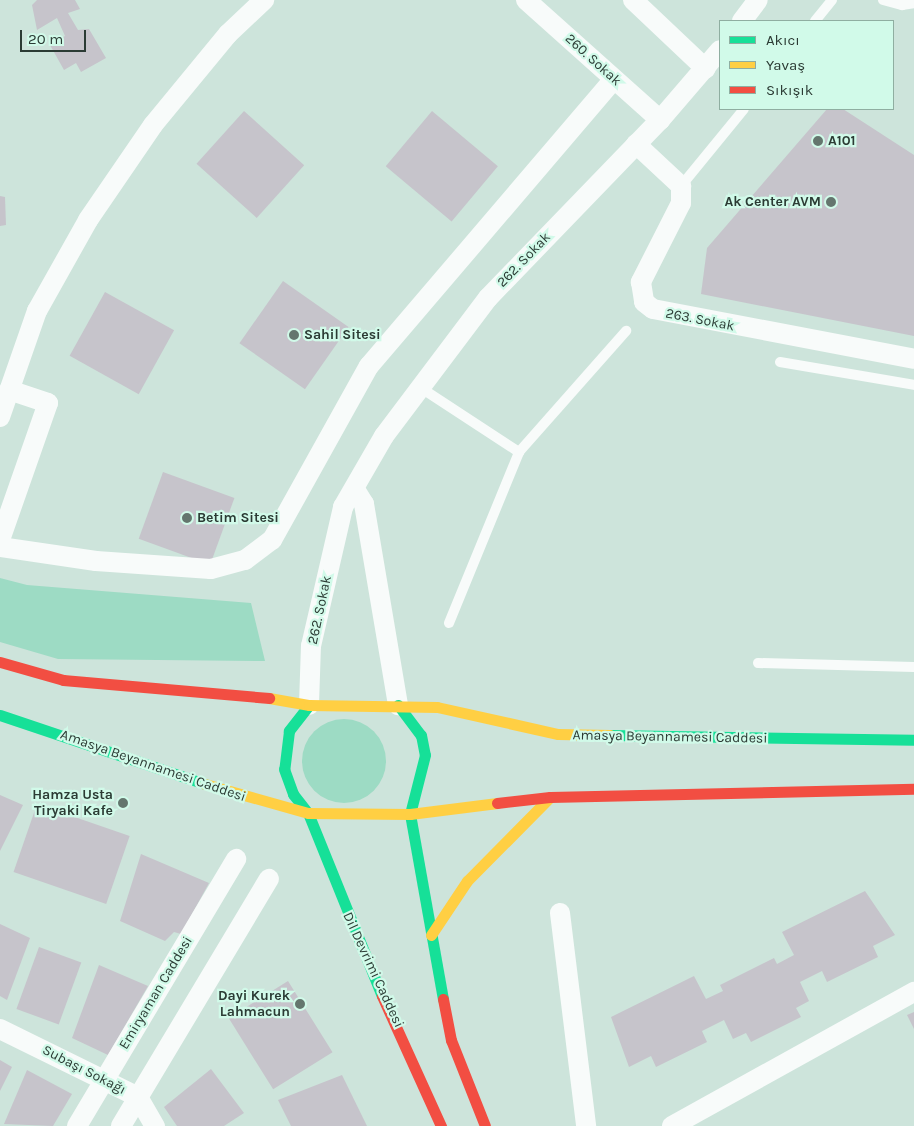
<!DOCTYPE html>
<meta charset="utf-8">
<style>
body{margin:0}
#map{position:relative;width:914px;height:1126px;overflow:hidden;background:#cde4db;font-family:Karla,sans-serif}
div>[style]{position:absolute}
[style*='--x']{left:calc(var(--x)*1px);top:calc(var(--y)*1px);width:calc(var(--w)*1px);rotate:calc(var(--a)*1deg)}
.green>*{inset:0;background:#9ddbc4}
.round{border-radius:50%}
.building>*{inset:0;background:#c6c4cb;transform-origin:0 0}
.lane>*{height:10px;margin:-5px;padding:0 5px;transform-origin:5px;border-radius:5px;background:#f8fbfa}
.street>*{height:20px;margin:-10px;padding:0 10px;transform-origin:10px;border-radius:10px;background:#f8fbfa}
.fast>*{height:11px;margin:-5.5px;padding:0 5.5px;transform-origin:5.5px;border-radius:5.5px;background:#16e098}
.slow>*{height:11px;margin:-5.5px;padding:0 5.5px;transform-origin:5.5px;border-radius:5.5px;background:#ffcf43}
.jam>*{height:11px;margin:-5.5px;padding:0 5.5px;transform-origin:5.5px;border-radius:5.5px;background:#f24e42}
.dots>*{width:14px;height:14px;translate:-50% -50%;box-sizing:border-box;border:2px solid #d1fae9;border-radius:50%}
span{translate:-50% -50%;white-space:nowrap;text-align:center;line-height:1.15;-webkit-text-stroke:4.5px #d1fae9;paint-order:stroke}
.street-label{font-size:14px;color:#2b3b34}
.poi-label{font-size:14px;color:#2b3b34;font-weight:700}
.left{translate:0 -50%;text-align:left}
.right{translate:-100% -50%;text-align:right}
.legend{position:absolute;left:719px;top:20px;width:175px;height:90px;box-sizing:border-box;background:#d1fae9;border:1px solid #8faea1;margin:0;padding:6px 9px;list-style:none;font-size:15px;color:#2b3b34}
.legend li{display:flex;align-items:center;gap:10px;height:25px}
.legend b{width:25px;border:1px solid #8faea1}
.scale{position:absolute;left:20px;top:30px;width:66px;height:22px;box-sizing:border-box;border:2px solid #2b3b34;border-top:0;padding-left:6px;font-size:15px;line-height:18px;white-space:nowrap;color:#2b3b34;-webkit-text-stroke:4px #d1fae9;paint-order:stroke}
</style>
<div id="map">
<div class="green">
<div style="clip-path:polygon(0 578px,27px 585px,251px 603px,265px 661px,58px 659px,0 642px)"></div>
<div class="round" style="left:302px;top:719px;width:84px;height:84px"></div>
</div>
<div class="building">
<div style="clip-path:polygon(37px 0,75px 0,80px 9px,68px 13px,78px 30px,89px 29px,106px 58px,81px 72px,76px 63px,64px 70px,50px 45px,65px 36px,57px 18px,37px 30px,32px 5px)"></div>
<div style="clip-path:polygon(827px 109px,843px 109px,914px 155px,914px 336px,701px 294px,707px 248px)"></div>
<div style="left:244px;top:111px;width:81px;height:71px;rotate:42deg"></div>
<div style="left:432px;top:111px;width:86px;height:72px;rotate:40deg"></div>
<div style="clip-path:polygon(0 196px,5px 197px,6px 225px,0 226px)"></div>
<div style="left:283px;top:281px;width:80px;height:76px;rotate:35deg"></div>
<div style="left:105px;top:292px;width:79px;height:73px;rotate:29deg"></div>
<div style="left:163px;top:472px;width:76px;height:71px;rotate:20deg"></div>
<div style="clip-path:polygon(0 795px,23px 805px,0 851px)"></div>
<div style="left:37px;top:804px;width:98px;height:72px;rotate:19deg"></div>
<div style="clip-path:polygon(141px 854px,209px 883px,181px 934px,174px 932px,165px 941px,120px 921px)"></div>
<div style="clip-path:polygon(865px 891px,895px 935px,873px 946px,878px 957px,827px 982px,822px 971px,800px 982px,809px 1001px,796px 1008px,801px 1017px,751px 1042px,746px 1033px,733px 1039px,724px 1020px,702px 1031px,707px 1042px,656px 1067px,651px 1056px,629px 1067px,611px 1017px,694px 976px,706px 999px,723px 991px,720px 985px,774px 958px,777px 964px,794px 955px,782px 932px)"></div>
<div style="clip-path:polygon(0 924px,30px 938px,7px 1000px,0 996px)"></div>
<div style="left:39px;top:947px;width:45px;height:66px;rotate:20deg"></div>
<div style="clip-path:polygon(99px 965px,148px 986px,108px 1055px,72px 1038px)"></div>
<div style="left:288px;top:981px;width:84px;height:70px;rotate:58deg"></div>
<div style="clip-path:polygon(914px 1012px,914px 1029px,907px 1015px)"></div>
<div style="clip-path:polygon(0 1060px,12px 1067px,0 1091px)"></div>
<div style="clip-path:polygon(211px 1069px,244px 1113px,224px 1126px,177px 1126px,164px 1107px)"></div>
<div style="clip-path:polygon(27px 1070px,72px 1094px,53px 1126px,4px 1124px)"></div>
<div style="clip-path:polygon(342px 1075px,367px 1126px,291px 1126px,278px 1100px)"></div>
</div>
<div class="lane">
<div style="--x:883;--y:0;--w:20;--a:15"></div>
<div style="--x:902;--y:5;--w:12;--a:-9"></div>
<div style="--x:815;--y:21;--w:27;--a:-51"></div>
<div style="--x:681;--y:186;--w:99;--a:-50.7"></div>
<div style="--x:780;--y:362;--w:136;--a:9.7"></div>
<div style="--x:418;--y:386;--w:121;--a:33.2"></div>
<div style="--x:449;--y:623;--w:185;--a:-67.7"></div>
<div style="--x:519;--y:452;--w:162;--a:-48.5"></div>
<div style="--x:758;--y:663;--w:156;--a:1.5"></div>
</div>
<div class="street">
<div style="--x:526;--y:0;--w:180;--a:41.8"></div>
<div style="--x:633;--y:0;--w:100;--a:43.4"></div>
<div style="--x:742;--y:21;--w:26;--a:-53"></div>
<div style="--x:636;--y:144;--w:62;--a:43"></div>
<div style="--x:681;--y:186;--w:17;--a:90"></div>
<div style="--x:681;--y:203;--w:89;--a:116.9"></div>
<div style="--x:641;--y:282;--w:20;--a:81"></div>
<div style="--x:644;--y:302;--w:11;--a:38"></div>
<div style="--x:653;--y:309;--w:266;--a:10.8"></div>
<div style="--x:0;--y:417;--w:112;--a:-70.8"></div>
<div style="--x:37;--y:311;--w:104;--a:-60.7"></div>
<div style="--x:88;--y:220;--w:115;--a:-55.6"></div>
<div style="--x:153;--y:125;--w:118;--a:-50.5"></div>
<div style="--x:228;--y:34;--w:50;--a:-43.4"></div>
<div style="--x:356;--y:491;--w:15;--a:58"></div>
<div style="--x:364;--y:504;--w:204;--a:80.4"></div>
<div style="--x:0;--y:540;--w:145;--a:-70.7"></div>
<div style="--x:48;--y:403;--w:41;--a:-161.6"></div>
<div style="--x:0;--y:547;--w:97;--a:8.3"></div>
<div style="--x:96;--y:561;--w:115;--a:4"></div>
<div style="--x:211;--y:569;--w:35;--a:-15"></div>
<div style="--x:245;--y:560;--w:34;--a:-37"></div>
<div style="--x:272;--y:540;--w:199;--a:-60.9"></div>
<div style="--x:369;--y:366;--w:377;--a:-49.5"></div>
<div style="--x:309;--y:705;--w:59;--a:-88.1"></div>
<div style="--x:311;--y:646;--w:143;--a:-77"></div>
<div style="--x:343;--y:507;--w:82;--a:-60"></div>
<div style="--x:384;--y:436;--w:173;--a:-53"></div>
<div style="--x:488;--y:298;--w:248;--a:-46"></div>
<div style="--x:660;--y:120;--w:92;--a:-49.4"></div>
<div style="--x:560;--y:913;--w:215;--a:83"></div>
<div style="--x:0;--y:1029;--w:154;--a:26.2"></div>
<div style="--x:138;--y:1097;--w:34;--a:60"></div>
<div style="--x:77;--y:1126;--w:311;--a:-59.2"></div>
<div style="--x:121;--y:1126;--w:288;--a:-59.1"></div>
<div style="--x:672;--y:1126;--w:277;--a:-29"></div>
</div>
<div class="fast">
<div style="--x:309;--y:705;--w:33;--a:128"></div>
<div style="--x:289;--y:731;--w:38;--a:97"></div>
<div style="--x:284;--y:769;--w:27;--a:70"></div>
<div style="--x:293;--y:794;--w:24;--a:52"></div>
<div style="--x:308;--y:813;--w:197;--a:68"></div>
<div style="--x:398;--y:705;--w:38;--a:53"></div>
<div style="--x:421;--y:735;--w:20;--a:79"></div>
<div style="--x:425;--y:755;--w:61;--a:104.3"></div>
<div style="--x:410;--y:814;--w:188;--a:79.9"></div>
<div style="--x:0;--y:715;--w:216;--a:18.6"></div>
<div style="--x:610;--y:735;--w:304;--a:0.9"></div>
</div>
<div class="slow">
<div style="--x:269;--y:698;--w:41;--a:9.9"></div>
<div style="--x:309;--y:705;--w:128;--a:0.9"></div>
<div style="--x:437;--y:707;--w:124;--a:12.6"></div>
<div style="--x:558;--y:734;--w:52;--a:1.1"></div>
<div style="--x:205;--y:784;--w:107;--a:15.7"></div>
<div style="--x:308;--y:813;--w:102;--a:0.6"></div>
<div style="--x:410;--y:814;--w:88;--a:-7.2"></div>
<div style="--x:431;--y:935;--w:65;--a:-56.3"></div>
<div style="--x:467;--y:881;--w:118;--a:-45.3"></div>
</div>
<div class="jam">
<div style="--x:0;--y:662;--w:66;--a:15.9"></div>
<div style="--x:63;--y:680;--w:207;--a:5"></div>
<div style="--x:497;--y:803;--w:53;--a:-6.5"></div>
<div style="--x:550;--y:797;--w:364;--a:-1.3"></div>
<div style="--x:382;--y:996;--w:143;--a:65.6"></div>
<div style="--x:443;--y:999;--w:42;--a:79"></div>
<div style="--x:451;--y:1040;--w:92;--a:68.4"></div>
</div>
<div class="dots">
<div style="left:818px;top:141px;background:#64766e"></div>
<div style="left:831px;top:202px;background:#64766e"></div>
<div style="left:294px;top:335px;background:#64766e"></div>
<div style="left:187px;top:518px;background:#64766e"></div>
<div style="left:123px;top:803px;background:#64766e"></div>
<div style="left:300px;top:1004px;background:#64766e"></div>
</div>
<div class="street-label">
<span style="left:593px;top:60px;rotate:42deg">260. Sokak</span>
<span style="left:524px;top:260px;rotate:-46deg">262. Sokak</span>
<span style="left:700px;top:320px;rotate:11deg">263. Sokak</span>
<span style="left:320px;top:610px;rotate:-78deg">262. Sokak</span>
<span style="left:670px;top:737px;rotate:1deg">Amasya Beyannamesi Caddesi</span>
<span style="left:153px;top:766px;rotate:19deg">Amasya Beyannamesi Caddesi</span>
<span style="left:373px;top:970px;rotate:65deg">Dil Devrimi Caddesi</span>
<span style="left:156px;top:993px;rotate:-59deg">Emiryaman Caddesi</span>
<span style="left:84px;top:1070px;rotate:27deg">Subaşı Sokağı</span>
</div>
<div class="poi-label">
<span class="left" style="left:828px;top:141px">A101</span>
<span class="right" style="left:821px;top:202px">Ak Center AVM</span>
<span class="left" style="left:304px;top:335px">Sahil Sitesi</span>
<span class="left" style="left:197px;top:518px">Betim Sitesi</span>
<span class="right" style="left:113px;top:803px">Hamza Usta<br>Tiryaki Kafe</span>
<span class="right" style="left:290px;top:1004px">Dayi Kurek<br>Lahmacun</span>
</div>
<ul class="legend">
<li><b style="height:6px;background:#16e098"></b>Akıcı</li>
<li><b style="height:6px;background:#ffcf43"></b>Yavaş</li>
<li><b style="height:6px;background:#f24e42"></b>Sıkışık</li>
</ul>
<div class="scale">20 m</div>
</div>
